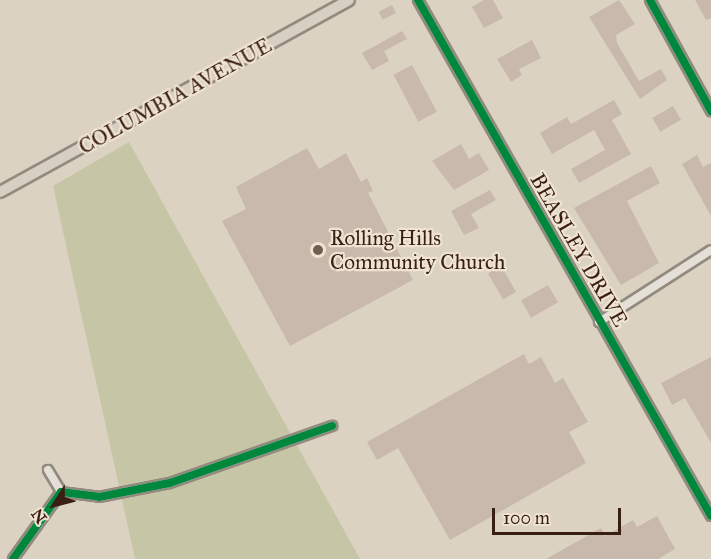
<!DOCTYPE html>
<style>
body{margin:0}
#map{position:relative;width:711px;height:559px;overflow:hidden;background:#dcd2c2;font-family:"IM FELL Great Primer",serif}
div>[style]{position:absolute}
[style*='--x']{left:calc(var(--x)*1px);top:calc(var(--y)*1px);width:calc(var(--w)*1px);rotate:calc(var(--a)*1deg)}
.green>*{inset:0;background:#c6c6a6}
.building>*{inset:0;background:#c8b9ac;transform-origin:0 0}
.roads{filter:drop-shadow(2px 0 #938a7f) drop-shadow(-2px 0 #938a7f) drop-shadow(0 2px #938a7f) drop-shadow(0 -2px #938a7f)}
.minor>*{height:8px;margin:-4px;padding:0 4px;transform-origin:4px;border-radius:4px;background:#e4dfd7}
.major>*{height:10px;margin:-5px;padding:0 5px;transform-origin:5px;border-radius:5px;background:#d8cfc3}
.cycleway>*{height:8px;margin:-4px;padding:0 4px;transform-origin:4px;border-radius:4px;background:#00873e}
.dots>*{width:16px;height:16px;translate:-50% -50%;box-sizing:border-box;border:3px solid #efe3d1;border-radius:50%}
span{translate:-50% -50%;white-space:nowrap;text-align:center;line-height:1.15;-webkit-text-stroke:4.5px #efe3d1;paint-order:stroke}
.street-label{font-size:21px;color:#391f12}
.poi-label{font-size:21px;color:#391f12}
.left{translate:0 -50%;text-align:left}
.north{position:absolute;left:24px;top:475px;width:60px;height:60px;-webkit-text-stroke:4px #efe3d1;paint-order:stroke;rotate:234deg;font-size:16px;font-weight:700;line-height:24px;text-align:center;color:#391f12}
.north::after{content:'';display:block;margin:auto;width:21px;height:27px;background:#391f12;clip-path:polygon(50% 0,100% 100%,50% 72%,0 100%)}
.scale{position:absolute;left:492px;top:508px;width:129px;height:27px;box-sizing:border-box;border:3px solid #391f12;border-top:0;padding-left:8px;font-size:18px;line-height:21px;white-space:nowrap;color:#391f12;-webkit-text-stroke:4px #efe3d1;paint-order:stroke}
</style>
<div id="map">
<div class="green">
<div style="clip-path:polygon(129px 142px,360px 559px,135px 559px,53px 186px)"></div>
</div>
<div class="building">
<div style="clip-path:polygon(484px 0,493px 0,503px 18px,484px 28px,472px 7px)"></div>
<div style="clip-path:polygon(619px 0,635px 24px,616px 35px,617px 43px,639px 81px,661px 69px,667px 80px,640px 99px,589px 17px)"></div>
<div style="clip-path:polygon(695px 0,711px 0,711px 18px,706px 20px)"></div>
<div style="left:392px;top:5px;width:9px;height:15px;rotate:63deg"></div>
<div style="clip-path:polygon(402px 31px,407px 39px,384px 51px,389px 61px,372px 70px,362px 53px)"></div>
<div style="clip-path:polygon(532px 40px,541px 58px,519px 69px,522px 75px,511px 82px,497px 59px)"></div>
<div style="left:412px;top:65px;width:53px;height:21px;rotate:62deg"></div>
<div style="clip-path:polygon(614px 100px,622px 114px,612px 120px,631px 154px,579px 183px,571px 169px,605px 150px,594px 130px,552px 154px,540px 133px,567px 117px,571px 124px)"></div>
<div style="left:673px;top:106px;width:16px;height:24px;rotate:60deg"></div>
<div style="clip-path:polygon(461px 144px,469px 159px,479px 153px,489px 170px,454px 190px,432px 161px)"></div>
<div style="clip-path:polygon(307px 148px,319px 169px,346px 153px,361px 182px,367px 178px,373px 191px,368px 193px,413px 280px,290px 346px,222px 221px,246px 209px,236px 187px)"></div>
<div style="clip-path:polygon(697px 155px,703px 167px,711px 163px,711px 216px,682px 164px)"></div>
<div style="clip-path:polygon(651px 166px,660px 183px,627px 201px,659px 263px,621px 285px,574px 208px)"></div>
<div style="clip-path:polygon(490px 190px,496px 200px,471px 214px,479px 228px,464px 235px,451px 211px)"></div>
<div style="left:501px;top:266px;width:30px;height:15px;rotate:60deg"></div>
<div style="left:548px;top:285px;width:20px;height:31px;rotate:60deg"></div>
<div style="clip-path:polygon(524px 354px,529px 364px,541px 357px,555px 383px,563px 378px,588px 422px,569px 432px,586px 463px,450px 540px,398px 448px,377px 460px,367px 442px)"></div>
<div style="clip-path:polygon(711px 357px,711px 443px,685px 398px,672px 405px,661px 383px)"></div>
<div style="clip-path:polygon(657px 516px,675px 549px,658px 559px,546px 559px,601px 528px,605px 536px,633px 520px,637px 527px)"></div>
</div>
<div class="roads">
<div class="minor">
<div style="--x:418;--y:0;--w:593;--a:60.41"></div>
<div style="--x:650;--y:0;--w:127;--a:61.2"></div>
<div style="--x:599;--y:322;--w:133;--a:-32.7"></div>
<div style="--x:48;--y:470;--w:26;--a:59"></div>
<div style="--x:13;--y:559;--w:82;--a:-54.4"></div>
<div style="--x:61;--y:492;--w:38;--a:7"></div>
<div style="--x:99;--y:497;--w:72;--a:-11.2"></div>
<div style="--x:170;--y:483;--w:172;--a:-19.4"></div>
</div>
<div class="major">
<div style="--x:0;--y:192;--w:398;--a:-28.8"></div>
</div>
</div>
<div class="cycleway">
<div style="--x:418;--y:0;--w:593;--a:60.41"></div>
<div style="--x:650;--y:0;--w:127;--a:61.2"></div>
<div style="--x:13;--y:559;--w:82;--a:-54.4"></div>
<div style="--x:61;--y:492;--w:38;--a:7"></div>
<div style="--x:99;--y:497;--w:72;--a:-11.2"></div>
<div style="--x:170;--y:483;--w:172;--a:-19.4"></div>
</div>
<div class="dots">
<div style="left:318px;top:250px;background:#725e50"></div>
</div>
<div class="street-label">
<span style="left:175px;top:96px;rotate:-29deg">COLUMBIA AVENUE</span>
<span style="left:579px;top:250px;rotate:60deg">BEASLEY DRIVE</span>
</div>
<div class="poi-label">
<span class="left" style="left:330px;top:250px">Rolling Hills<br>Community Church</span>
</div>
<div class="north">N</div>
<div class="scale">100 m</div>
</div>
